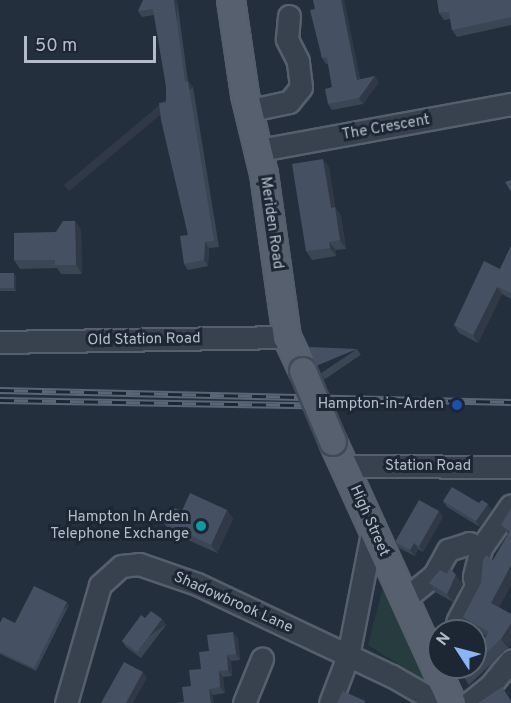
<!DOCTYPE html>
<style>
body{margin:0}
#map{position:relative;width:511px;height:703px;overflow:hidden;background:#242f3e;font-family:Overpass,sans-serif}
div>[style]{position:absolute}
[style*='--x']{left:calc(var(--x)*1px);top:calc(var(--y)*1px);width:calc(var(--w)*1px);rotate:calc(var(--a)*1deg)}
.green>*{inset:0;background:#263c3f}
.roads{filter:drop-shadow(2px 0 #565f6c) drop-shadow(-2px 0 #565f6c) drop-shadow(0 2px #565f6c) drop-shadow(0 -2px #565f6c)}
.minor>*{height:21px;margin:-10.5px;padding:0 10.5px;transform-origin:10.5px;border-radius:10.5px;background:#38414e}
.major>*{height:26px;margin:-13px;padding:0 13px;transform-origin:13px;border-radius:13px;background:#56606e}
.rail>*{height:7px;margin-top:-3.5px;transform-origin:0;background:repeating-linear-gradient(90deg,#1d2633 0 14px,#5a6575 0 28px);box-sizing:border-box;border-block:2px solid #5a6575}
.bridges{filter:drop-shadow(2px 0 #414a57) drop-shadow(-2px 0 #414a57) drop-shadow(0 2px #414a57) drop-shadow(0 -2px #414a57)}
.major-bridge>*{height:26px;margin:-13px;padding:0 13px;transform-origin:13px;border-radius:13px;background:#56606e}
.wall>*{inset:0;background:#3b4654;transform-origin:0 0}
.shaded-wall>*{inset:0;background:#303945;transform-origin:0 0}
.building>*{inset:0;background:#455162;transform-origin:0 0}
.dots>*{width:16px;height:16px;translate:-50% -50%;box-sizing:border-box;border:3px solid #1d2633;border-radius:50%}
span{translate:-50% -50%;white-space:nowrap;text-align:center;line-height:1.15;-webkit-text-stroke:6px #1d2633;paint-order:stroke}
.street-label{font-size:15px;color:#b4bcc9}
.poi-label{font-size:15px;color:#b4bcc9}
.right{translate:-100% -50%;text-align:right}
.north{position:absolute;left:427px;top:619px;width:60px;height:60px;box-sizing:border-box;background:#1d2633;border:2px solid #59626f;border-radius:50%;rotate:306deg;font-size:16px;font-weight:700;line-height:24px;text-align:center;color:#b4bcc9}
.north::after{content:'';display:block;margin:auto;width:21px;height:27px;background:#8ab4f8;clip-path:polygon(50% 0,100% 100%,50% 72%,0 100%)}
.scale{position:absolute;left:24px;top:36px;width:132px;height:27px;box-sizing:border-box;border:3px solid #b4bcc9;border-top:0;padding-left:8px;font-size:18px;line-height:21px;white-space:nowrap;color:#b4bcc9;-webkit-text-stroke:4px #1d2633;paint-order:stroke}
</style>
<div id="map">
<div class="green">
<div style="clip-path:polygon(384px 584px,427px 678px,423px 682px,407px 675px,409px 671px,368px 645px)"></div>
</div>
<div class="roads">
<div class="minor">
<div style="--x:251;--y:110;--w:39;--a:-12"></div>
<div style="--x:289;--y:102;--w:19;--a:-51"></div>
<div style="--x:301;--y:87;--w:26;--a:-97"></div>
<div style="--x:298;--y:61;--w:25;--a:-117"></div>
<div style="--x:287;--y:39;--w:23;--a:-85"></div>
<div style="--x:260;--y:150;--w:255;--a:-10.4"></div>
<div style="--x:0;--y:342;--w:287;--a:-1"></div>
<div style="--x:344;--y:466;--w:167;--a:0.3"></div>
<div style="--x:481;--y:548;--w:52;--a:-55.1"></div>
<div style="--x:407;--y:597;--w:35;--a:-39"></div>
<div style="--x:434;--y:575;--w:29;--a:-61"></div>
<div style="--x:448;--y:550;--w:22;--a:-18"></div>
<div style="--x:469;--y:543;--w:13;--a:23"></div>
<div style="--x:481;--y:548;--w:30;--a:104"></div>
<div style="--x:474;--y:577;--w:9;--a:77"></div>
<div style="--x:476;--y:586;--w:40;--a:118"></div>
<div style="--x:66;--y:703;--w:123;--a:-73.9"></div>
<div style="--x:100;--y:585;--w:28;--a:-42"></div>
<div style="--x:121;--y:566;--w:18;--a:-6"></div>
<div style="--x:139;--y:564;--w:61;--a:19"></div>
<div style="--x:197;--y:584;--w:216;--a:25.3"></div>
<div style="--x:392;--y:676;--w:54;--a:29.9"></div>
<div style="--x:244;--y:703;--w:48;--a:-67.8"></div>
<div style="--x:330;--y:703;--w:50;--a:-69"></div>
<div style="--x:348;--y:656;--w:125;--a:-79"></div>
<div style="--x:469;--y:703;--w:27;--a:-39"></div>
<div style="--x:490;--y:686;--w:33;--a:-51"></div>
</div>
<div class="major">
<div style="--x:231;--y:0;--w:96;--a:81.6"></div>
<div style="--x:245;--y:95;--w:81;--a:76.5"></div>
<div style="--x:264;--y:174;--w:165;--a:82"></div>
<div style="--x:287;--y:337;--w:38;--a:65"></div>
<div style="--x:333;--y:442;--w:287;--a:65.5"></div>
</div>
</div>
<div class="rail">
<div style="--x:0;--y:390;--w:511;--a:1.35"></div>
<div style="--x:0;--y:400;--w:334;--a:1"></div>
</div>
<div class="bridges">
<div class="major-bridge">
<div style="--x:303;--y:371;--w:77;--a:67.1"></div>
</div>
</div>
<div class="wall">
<div style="clip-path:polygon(177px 0,188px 81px,193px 87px,219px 247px,209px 248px,208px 266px,188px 270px,184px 264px,188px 235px,166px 102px,166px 86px,154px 15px,142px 17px,138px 11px)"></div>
<div style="clip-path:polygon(344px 0,360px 79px,379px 82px,363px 104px,332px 110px,328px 104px,332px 87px,328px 64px,326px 64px,322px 58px,315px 9px)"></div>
<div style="clip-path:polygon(511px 0,511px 25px,457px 37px,452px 30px,450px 19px,444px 20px,439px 13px)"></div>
<div style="clip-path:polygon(329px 167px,335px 207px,341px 216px,346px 249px,336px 250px,336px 256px,312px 260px,306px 251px)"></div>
<div style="clip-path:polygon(75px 221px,81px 230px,82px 274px,61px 274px,57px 268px,20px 269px,14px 260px,56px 232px)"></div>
<div style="clip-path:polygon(511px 246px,511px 299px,502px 294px,478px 343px,459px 333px,454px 325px,500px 269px)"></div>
<div style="clip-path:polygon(0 273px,16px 276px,16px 291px,0 291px)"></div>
<div style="left:357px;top:349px;width:7px;height:44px;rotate:56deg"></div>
<div style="clip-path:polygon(443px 501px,479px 503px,492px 510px,480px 527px,447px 507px)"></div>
<div style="clip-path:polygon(511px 508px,511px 585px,499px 607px,511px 614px,511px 642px,508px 648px,469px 685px,463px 676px,468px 667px,475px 667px,475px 655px,486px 636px,469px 626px,463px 617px,493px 560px,508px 534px,501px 525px)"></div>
<div style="clip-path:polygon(227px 510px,233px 519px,217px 553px,170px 532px,164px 523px,182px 511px)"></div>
<div style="clip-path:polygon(439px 511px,443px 517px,423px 552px,418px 549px,415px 556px,399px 548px,395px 542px)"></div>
<div style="clip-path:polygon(429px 583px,463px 584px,453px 602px,435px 592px)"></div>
<div style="clip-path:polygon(69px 605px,36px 671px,0 654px,0 623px,15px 623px)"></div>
<div style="clip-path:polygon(145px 618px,162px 619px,166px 625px,141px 658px,126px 647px,122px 641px)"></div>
<div style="clip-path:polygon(238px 638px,240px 660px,231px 661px,232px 676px,223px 677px,225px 693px,213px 695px,184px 702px,191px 686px,201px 669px,209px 651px)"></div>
</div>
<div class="shaded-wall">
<div style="left:174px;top:0;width:3px;height:83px"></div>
<div style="clip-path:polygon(341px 0,344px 0,361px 86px,357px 80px)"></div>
<div style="clip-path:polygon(375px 76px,379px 82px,363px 104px,359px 98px)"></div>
<div style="left:188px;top:81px;width:8px;height:162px;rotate:50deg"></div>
<div style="clip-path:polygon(323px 159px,329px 167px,335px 207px,341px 216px,346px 249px,340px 240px,331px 208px)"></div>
<div style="clip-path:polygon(75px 221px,81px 230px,82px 274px,76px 265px)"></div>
<div style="clip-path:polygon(205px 242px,209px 248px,208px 266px,204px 260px)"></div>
<div style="clip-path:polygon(329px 242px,336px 250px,336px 256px,330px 248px)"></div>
<div style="clip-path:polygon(14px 273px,16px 276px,16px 291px,14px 288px)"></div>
<div style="clip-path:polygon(497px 287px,502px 294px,478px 343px,473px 335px)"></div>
<div style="clip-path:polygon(488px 504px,492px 510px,480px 527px,476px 521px)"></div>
<div style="clip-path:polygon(227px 510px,233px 519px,217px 553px,211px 545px)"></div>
<div style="clip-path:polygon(439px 511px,443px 517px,423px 552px,419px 546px)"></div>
<div style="clip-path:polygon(414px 543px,418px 549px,415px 556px,410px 550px)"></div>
<div style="clip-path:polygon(511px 565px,511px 585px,497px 611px,491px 603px)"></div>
<div style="clip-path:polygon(456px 575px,463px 584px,453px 602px,447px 594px)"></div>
<div style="left:67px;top:602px;width:4px;height:74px;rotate:56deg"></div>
<div style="left:162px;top:619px;width:7px;height:41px;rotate:56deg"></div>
<div style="clip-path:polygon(511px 623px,511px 642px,508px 648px,501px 639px)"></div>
<div style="clip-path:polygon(233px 632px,238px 638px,240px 660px,236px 654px)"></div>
<div style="clip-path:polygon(227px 655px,231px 661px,232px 676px,228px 670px)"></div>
<div style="clip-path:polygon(219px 671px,223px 677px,225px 693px,220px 687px)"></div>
<div style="clip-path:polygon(143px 672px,147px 678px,133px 703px,126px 703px)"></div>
<div style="clip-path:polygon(209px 689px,213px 695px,214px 703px,211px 703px)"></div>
</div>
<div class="building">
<div style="clip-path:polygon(143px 0,174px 0,185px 82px,188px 81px,214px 241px,205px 242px,204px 260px,184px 264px,180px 236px,188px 235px,161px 120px,159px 103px,166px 102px,166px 86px,153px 9px,138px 11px)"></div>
<div style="clip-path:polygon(313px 0,341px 0,357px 80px,375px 76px,359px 98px,328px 104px,325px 89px,332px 87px,327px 57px,322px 58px,310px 10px,315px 9px)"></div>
<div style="clip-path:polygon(437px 0,511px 0,511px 17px,452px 30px,449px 12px,439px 13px)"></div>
<div style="clip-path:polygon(323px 159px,331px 208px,335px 207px,340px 240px,329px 242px,330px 248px,306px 251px,292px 164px)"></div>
<div style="clip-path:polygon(511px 180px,511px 192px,505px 182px)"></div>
<div style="clip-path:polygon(63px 221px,75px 221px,76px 265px,55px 265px,55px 260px,14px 260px,14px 233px,56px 232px)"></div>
<div style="clip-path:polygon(511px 246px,511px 293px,497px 287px,473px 335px,454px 325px,484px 261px,500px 269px)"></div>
<div style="left:0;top:273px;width:14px;height:15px"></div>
<div style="clip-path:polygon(309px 347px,357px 349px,316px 366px)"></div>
<div style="clip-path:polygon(452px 487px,479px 503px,482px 500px,488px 504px,476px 521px,443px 501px)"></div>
<div style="clip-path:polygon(190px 493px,227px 510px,211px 545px,164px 523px,171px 507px,182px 511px)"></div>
<div style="clip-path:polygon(419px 500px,439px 511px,419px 546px,414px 543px,410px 550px,395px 542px)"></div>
<div style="clip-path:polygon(511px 508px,511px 565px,491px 603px,511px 614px,511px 623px,501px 639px,475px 664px,475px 655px,489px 632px,463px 617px,481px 583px,483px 560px,486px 555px,493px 560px,510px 531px,501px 525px)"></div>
<div style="clip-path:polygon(450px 568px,456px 575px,447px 594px,429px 583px,440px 570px,447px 574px)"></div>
<div style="clip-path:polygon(34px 586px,67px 602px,34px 668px,0 652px,0 623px,3px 617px,15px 623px)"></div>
<div style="clip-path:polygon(151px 611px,162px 619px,137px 652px,122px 641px,141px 615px,145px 618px)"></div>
<div style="clip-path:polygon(233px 632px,236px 654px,227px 655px,228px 670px,219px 671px,220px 687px,209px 689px,211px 703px,176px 703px,184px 702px,182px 687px,191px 686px,189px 670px,201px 669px,199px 652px,209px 651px,207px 635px)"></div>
<div style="clip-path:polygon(124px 662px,143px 672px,126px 703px,101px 703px)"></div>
<div style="clip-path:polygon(468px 667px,472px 667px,463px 676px)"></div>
<div style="clip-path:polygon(502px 687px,511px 701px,511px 703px,478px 703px)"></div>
<div style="clip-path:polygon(343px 691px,365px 701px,364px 703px,337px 703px)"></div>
</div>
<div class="dots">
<div style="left:457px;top:405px;background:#1a4fb4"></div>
<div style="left:201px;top:526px;background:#0f9aa8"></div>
</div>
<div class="street-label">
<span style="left:386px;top:128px;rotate:-10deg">The Crescent</span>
<span style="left:271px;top:223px;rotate:82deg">Meriden Road</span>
<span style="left:144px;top:340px;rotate:-1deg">Old Station Road</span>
<span style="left:428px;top:467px">Station Road</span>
<span style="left:369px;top:521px;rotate:66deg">High Street</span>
<span style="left:233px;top:603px;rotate:24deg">Shadowbrook Lane</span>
</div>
<div class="poi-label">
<span class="right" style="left:444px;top:405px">Hampton-in-Arden</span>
<span class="right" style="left:189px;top:526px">Hampton In Arden<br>Telephone Exchange</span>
</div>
<div class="north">N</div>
<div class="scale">50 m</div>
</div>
